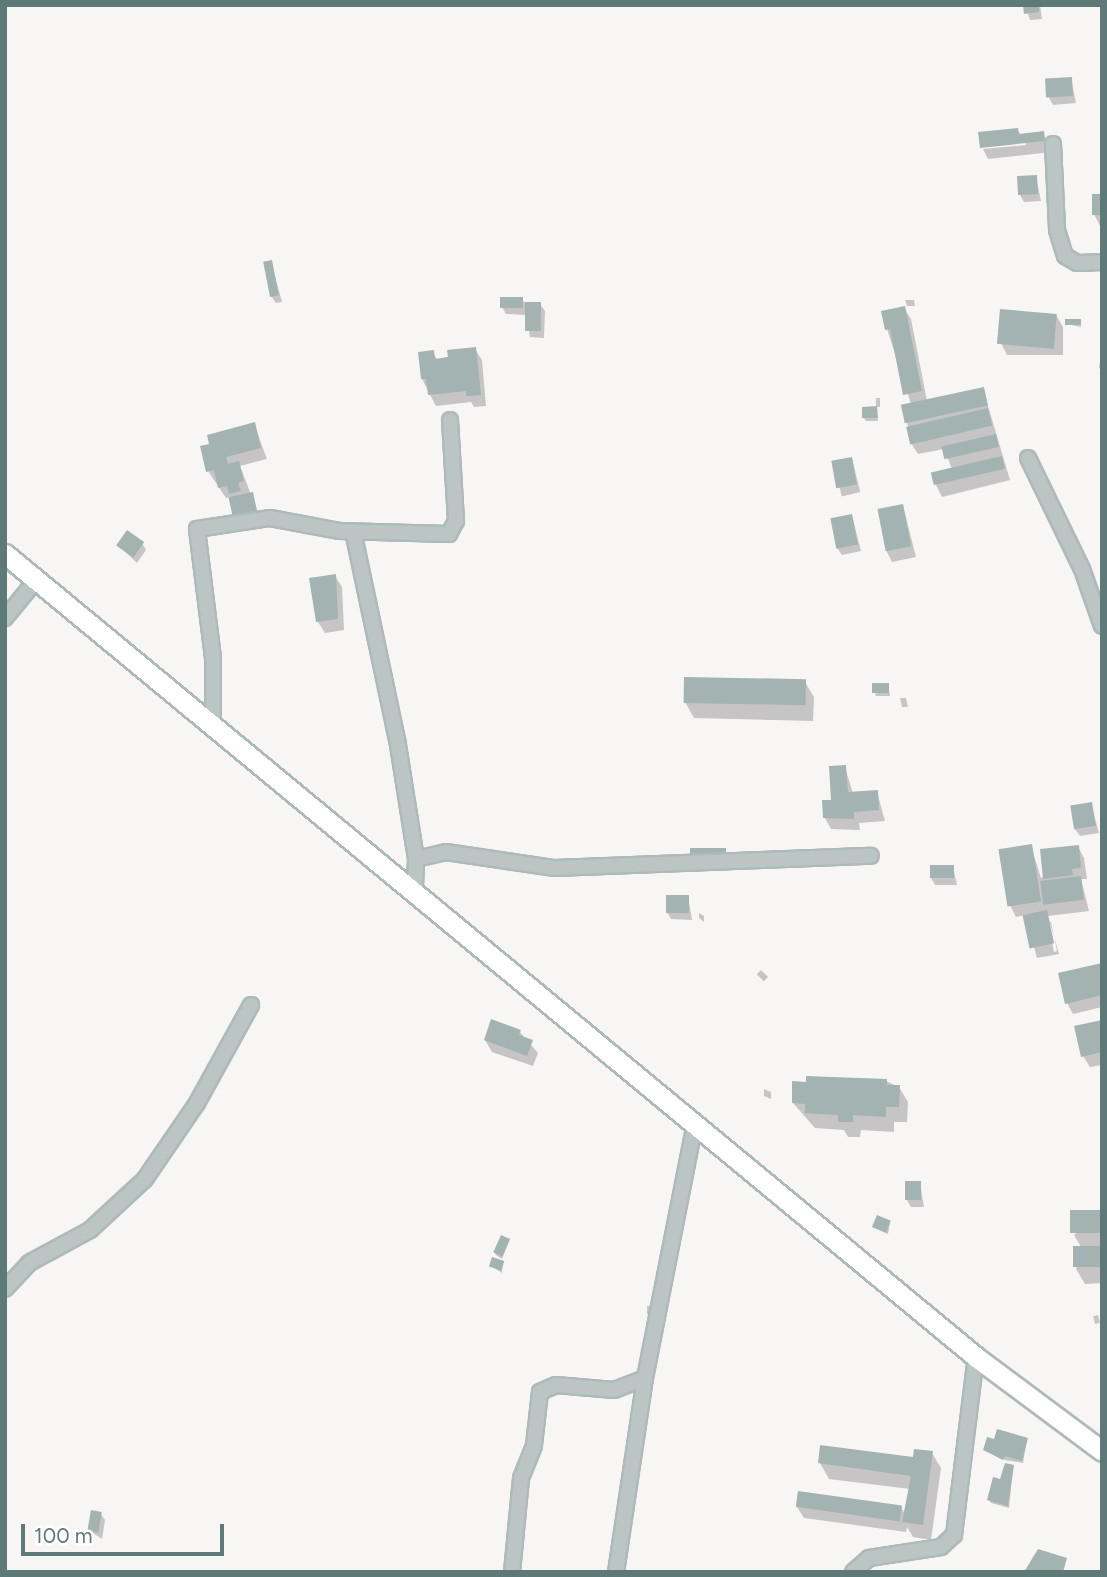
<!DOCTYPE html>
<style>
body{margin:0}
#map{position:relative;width:1107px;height:1577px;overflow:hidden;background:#f8f6f5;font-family:Figtree,sans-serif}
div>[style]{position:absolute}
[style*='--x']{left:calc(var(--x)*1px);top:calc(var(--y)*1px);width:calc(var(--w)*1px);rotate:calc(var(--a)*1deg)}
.shadow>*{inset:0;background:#0003;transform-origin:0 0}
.building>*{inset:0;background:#a2b3b1;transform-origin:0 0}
.roads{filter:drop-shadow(2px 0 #aebab9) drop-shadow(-2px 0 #aebab9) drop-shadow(0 2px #aebab9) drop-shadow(0 -2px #aebab9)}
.street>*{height:14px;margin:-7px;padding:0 7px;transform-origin:7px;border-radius:7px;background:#bbc5c4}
.secondary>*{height:19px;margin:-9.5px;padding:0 9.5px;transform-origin:9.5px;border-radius:9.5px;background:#fff}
span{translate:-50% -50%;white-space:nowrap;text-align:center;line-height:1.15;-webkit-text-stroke:7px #fff;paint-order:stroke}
.frame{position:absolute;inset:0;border:7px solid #5e7a78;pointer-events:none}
.scale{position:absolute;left:21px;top:1524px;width:203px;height:32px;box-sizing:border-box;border:4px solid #5e7a78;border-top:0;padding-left:9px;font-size:21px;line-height:24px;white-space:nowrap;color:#5e7a78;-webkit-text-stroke:5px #fff;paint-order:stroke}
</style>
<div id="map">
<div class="shadow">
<div style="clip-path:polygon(1025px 5px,1040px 5px,1042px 19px,1030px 20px)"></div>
<div style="clip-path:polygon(1071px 79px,1076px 103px,1053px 105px,1049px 98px)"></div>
<div style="clip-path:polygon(1017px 130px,1021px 135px,1043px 133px,1051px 152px,988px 159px,983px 149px,1026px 145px,1026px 141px,982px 146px)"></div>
<div style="clip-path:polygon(1036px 177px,1041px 201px,1024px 202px,1020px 195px)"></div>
<div style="clip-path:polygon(1102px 196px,1102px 226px,1100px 226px,1094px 214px)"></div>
<div style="clip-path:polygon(271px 262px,282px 302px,276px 303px,271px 296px)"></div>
<div style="clip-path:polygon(522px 299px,525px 303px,540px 304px,545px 311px,544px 338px,530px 337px,526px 315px,506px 314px,502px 307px)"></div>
<div style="clip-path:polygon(905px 300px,914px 300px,915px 306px,907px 306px)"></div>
<div style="clip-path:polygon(904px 308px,911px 319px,927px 401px,983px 389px,1010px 480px,942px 497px,936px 485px,952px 469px,944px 449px,918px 454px,911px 443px,907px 422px,911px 404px,887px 329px)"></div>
<div style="clip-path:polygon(1056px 315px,1063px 327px,1063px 355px,1007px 355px,1001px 343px)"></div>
<div style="clip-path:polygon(1080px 320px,1081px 327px,1067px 324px)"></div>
<div style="clip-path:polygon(475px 349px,482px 360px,486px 406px,474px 407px,471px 402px,436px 406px,422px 379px,433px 352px,437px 360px)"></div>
<div style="clip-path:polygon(1102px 350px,1102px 373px,1099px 367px)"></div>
<div style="left:876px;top:398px;width:4px;height:9px"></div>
<div style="clip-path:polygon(876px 408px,878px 421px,866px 421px,864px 418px)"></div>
<div style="clip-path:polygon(254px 424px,267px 459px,240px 466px,260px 518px,236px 517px,231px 497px,226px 498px,208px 471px)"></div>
<div style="left:852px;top:459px;width:34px;height:19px;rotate:76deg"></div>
<div style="clip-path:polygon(903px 506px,916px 557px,892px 562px,886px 550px)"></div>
<div style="clip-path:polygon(852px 516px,861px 551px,842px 555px,837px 548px)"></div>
<div style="clip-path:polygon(142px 543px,146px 550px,137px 563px,118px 545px)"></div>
<div style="clip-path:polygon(335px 576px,342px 587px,344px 630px,325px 633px,318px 622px,311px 580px)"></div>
<div style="clip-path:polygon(805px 682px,814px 697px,813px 721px,694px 718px,685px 702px)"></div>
<div style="clip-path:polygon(888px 685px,890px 696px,876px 696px,875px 694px)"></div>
<div style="clip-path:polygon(900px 698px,906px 698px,908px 707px,902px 707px)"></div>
<div style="clip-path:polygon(845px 767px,853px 794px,877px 792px,885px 821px,859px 823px,860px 830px,831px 829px,825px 818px)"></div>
<div style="clip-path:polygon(1091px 804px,1099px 833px,1080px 836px,1075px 829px)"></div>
<div style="clip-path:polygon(evenodd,1031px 846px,1041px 878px,1078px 847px,1084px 858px,1087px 879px,1081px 879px,1089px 911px,1048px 916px,1059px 954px,1037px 958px,1025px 915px,1016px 917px,1010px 905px,1031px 846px,1048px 922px,1051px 922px,1057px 951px,1054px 952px,1048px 922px)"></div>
<div style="clip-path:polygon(953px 867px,957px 885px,935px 885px,931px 878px)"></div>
<div style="clip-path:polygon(688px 897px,692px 920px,671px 919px,667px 912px)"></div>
<div style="clip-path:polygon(699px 913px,704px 916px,704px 922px,699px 918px)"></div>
<div style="clip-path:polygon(1102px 965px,1102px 1007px,1073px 1014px,1067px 1003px)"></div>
<div style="left:761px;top:970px;width:10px;height:6px;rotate:45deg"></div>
<div style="clip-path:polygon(1102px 1022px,1102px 1065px,1090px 1067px,1083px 1056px)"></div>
<div style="clip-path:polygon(520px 1032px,538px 1053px,533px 1066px,492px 1052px,485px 1040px)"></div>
<div style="clip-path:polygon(886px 1081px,899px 1087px,908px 1102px,907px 1122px,894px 1122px,894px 1132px,861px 1130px,860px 1137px,848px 1137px,844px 1130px,815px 1128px,793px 1103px)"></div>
<div style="clip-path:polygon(764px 1089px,771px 1092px,771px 1099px,764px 1096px)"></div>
<div style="clip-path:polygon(920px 1183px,924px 1207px,911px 1207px,907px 1200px)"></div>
<div style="clip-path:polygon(1102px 1212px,1102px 1283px,1085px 1284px,1076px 1269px,1083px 1250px,1074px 1235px)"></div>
<div style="clip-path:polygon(890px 1222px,888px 1234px,874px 1227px)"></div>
<div style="clip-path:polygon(509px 1241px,502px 1259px,496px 1255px,494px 1252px)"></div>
<div style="clip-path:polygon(503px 1262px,502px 1273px,491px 1266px)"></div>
<div style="clip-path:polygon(647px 1306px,654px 1307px,654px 1316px,647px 1314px)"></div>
<div style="left:1098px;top:1315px;width:8px;height:5px;rotate:76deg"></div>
<div style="clip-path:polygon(1027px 1439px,1023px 1463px,1005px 1460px,1001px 1451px,1002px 1460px,985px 1450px)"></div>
<div style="clip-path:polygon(932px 1453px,941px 1468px,931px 1540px,913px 1537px,907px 1527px,906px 1532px,804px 1518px,797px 1507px,901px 1507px,905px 1514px,910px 1489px,829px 1479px,820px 1463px,914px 1459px)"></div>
<div style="clip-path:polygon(1013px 1467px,1009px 1508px,991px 1503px,989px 1500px)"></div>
<div style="clip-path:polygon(100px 1513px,105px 1520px,102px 1539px,90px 1531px)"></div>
</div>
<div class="building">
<div style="clip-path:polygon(1023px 5px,1039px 5px,1039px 12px,1024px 14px)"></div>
<div style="left:1072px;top:77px;width:19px;height:27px;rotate:87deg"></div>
<div style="clip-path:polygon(1018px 128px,1019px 134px,1044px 131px,1045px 141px,980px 148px,978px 132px)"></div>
<div style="left:1037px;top:175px;width:19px;height:20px;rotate:87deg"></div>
<div style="left:1092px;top:194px;width:10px;height:21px"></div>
<div style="left:272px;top:260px;width:36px;height:9px;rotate:79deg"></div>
<div style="left:500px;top:297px;width:23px;height:11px"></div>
<div style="left:525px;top:302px;width:16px;height:29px"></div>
<div style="clip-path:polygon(905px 306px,922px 391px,903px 395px,890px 329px,885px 330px,881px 311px)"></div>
<div style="left:1000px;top:309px;width:57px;height:35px;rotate:5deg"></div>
<div style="left:1065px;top:319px;width:16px;height:6px"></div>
<div style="clip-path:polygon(476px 347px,481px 395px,466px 396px,466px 391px,428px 395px,426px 379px,421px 379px,418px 352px,434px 350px,435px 359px,448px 357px,447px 350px)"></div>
<div style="left:984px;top:387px;width:19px;height:85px;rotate:78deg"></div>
<div style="clip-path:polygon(877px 406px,878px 418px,862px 418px,862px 407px)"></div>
<div style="left:988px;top:408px;width:18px;height:84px;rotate:77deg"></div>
<div style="clip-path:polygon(255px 422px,261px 448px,226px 457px,228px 464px,239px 461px,244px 481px,238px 483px,241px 491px,229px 494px,227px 486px,218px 488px,214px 470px,206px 472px,200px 446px,209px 444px,207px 435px)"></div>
<div style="left:996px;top:434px;width:13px;height:56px;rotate:77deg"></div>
<div style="left:1002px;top:456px;width:13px;height:73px;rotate:77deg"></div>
<div style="left:852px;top:457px;width:28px;height:21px;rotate:80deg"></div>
<div style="left:253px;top:492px;width:19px;height:25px;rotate:78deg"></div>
<div style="left:903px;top:504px;width:43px;height:26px;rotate:79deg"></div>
<div style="left:852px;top:514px;width:31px;height:22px;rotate:79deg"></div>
<div style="left:127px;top:530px;width:21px;height:19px;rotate:35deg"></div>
<div style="clip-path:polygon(336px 574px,338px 619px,316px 622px,309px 578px)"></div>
<div style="left:684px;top:677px;width:122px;height:26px;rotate:1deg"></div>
<div style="left:889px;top:683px;width:10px;height:17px;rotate:90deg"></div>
<div style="clip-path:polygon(846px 765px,848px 792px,878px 790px,879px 810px,854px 812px,854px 819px,823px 818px,822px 800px,831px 800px,829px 766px)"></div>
<div style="left:1092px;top:802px;width:24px;height:22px;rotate:81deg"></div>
<div style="left:1032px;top:844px;width:58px;height:34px;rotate:81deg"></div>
<div style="clip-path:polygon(1079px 845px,1081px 868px,1072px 869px,1073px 875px,1043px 879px,1040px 849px)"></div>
<div style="left:690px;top:848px;width:36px;height:11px"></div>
<div style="left:930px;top:865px;width:24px;height:13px"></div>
<div style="left:1081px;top:876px;width:24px;height:41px;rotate:83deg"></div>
<div style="left:666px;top:895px;width:23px;height:18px"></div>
<div style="left:1047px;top:910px;width:34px;height:25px;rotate:78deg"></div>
<div style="clip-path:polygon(1102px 963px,1102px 995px,1065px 1004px,1058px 973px)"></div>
<div style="clip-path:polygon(491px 1019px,521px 1030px,519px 1035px,533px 1040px,527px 1056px,484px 1040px)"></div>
<div style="clip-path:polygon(1102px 1020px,1102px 1052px,1081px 1057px,1074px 1026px)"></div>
<div style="clip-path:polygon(806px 1076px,887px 1079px,887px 1085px,900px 1085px,899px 1107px,886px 1107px,886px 1117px,853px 1115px,853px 1122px,838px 1122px,838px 1115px,805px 1113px,805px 1104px,792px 1103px,792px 1081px,806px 1082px)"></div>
<div style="left:905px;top:1181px;width:16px;height:19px"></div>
<div style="left:1102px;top:1210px;width:23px;height:32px;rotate:90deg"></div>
<div style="left:877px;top:1215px;width:15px;height:13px;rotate:23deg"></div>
<div style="left:501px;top:1235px;width:10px;height:19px;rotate:24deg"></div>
<div style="left:1102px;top:1246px;width:21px;height:29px;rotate:90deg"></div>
<div style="left:492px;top:1257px;width:13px;height:10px;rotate:18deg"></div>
<div style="clip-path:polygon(997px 1429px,1028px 1438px,1022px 1461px,1005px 1456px,1004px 1460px,983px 1450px,987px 1437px,994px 1439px)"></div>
<div style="clip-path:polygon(820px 1445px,913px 1457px,914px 1449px,933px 1451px,923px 1525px,902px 1522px,911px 1476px,818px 1463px)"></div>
<div style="clip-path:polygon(1005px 1463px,1014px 1465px,1008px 1506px,987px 1500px,993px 1477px,1000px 1479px)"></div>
<div style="left:798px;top:1491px;width:105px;height:16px;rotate:8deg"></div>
<div style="left:91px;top:1510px;width:11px;height:21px;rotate:10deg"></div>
<div style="clip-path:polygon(1038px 1549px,1067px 1558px,1063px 1572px,1024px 1572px)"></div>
</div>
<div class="roads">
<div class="street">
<div style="--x:1053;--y:144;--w:86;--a:87.3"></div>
<div style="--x:1057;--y:230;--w:27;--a:73"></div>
<div style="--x:1065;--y:256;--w:14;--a:30"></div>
<div style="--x:1077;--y:263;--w:25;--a:-2"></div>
<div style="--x:1028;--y:458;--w:123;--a:64.1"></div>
<div style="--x:1082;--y:569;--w:60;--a:70.7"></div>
<div style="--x:353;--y:531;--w:219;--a:78.1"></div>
<div style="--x:398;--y:745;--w:115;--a:81"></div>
<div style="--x:416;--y:859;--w:31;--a:92"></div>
<div style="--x:5;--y:618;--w:50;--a:-50.6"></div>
<div style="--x:213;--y:723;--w:65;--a:-90"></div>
<div style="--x:213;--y:658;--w:130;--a:-97.1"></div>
<div style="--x:197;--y:529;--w:74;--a:-8.6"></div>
<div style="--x:270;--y:518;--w:70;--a:10.7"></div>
<div style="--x:339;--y:531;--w:110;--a:1.6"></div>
<div style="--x:449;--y:534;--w:15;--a:-62"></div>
<div style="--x:456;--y:521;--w:101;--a:-93.4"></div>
<div style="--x:416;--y:859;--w:31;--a:-13"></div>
<div style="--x:446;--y:852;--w:110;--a:8.4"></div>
<div style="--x:555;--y:868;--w:316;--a:-2.2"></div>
<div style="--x:5;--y:1289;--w:35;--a:-47"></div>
<div style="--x:29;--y:1263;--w:69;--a:-28.4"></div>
<div style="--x:90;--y:1230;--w:75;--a:-42.8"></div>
<div style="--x:145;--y:1179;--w:92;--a:-55.6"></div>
<div style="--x:197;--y:1103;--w:112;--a:-61.1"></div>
<div style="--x:512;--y:1572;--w:94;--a:-84.5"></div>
<div style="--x:521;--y:1478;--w:35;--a:-68"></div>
<div style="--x:534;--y:1445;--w:53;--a:-83.5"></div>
<div style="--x:540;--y:1392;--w:17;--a:-24"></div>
<div style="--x:556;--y:1385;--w:58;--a:4.9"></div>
<div style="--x:614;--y:1390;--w:33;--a:-21"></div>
<div style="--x:645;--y:1378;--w:260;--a:-78.9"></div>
<div style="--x:616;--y:1572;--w:196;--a:-81.5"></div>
<div style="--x:853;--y:1572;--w:21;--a:-41"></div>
<div style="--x:869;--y:1558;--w:73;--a:-8.7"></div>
<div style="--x:941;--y:1547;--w:18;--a:-43"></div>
<div style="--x:954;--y:1535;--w:179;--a:-83"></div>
</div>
<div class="secondary">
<div style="--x:5;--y:554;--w:1260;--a:39.59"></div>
<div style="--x:976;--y:1357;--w:157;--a:36.7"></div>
</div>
</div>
<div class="frame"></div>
<div class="scale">100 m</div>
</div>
